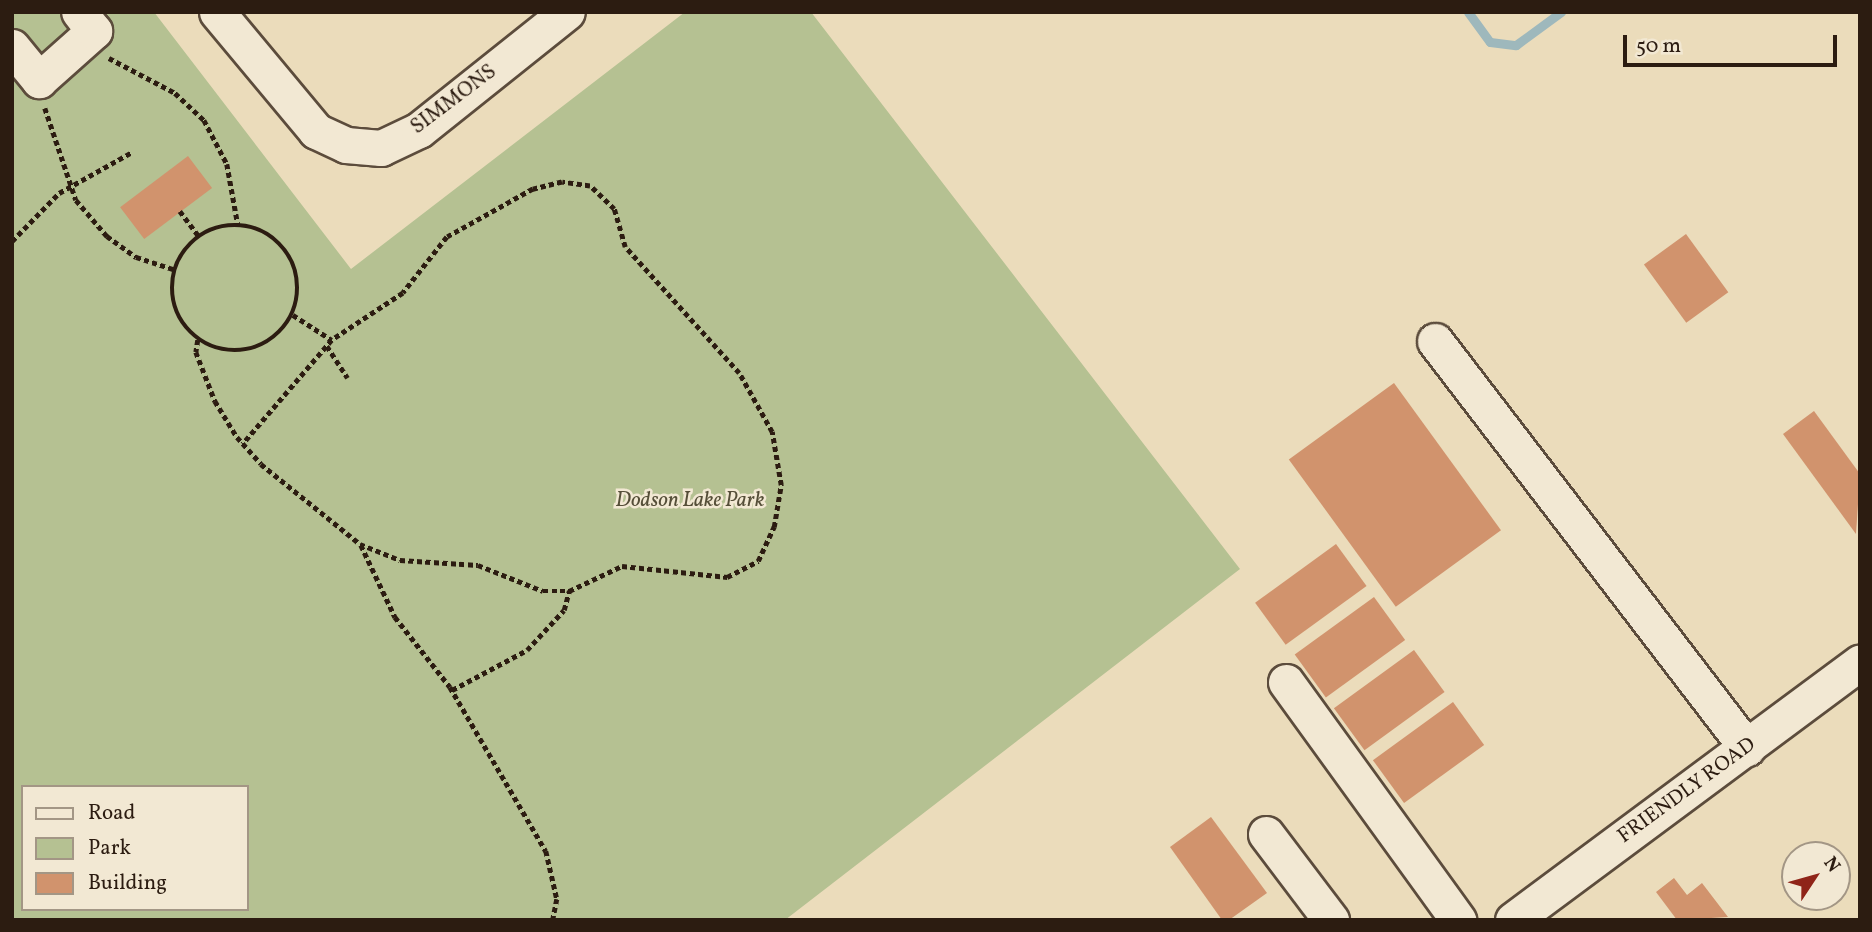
<!DOCTYPE html>
<style>
body{margin:0}
#map{position:relative;width:1872px;height:932px;overflow:hidden;background:#ebdcbb;font-family:Vollkorn,serif}
div>[style]{position:absolute}
[style*='--x']{left:calc(var(--x)*1px);top:calc(var(--y)*1px);width:calc(var(--w)*1px);rotate:calc(var(--a)*1deg)}
.green>*{inset:0;background:#b5c192}
.stream>*{height:9px;margin:-4.5px;padding:0 4.5px;transform-origin:4.5px;border-radius:4.5px;background:#9eb8bc}
.building>*{inset:0;background:#d1936d;transform-origin:0 0}
.path>*{height:4.5px;margin-top:-2.25px;transform-origin:0;background:repeating-linear-gradient(90deg,#2c1c11 0 5px,transparent 0 8.5px)}
.path>.ring{margin:-2.25px;padding:0;box-sizing:content-box;background:none;border:4.5px solid #2c1c11;border-radius:50%}
.roads{filter:drop-shadow(2px 0 #5c4c3c) drop-shadow(-2px 0 #5c4c3c) drop-shadow(0 2px #5c4c3c) drop-shadow(0 -2px #5c4c3c)}
.minor>*{height:35px;margin:-17.5px;padding:0 17.5px;transform-origin:17.5px;border-radius:17.5px;background:#f2e8d3}
span{translate:-50% -50%;white-space:nowrap;text-align:center;line-height:1.15;-webkit-text-stroke:5px #f2e8d3;paint-order:stroke}
.street-label{font-size:21px;color:#2c1c11}
.park-label{font-size:21px;color:#554e38;font-style:italic}
.frame{position:absolute;inset:0;border:14px solid #2c1c11;pointer-events:none}
.legend{position:absolute;left:21px;top:785px;width:228px;height:126px;box-sizing:border-box;background:#f2e8d3;border:2px solid #a39685;margin:0;padding:9px 12px;list-style:none;font-size:21px;color:#2c1c11}
.legend li{display:flex;align-items:center;gap:14px;height:35px}
.legend b{width:35px;border:2px solid #a39685}
.north{position:absolute;left:1781px;top:841px;width:70px;height:70px;box-sizing:border-box;background:#f2e8d3;border:2px solid #a39685;border-radius:50%;rotate:54deg;font-size:19px;font-weight:700;line-height:28px;text-align:center;color:#2c1c11}
.north::after{content:'';display:block;margin:auto;width:24px;height:32px;background:#8f2418;clip-path:polygon(50% 0,100% 100%,50% 72%,0 100%)}
.scale{position:absolute;left:1623px;top:35px;width:214px;height:32px;box-sizing:border-box;border:4px solid #2c1c11;border-top:0;padding-left:9px;font-size:21px;line-height:24px;white-space:nowrap;color:#2c1c11;-webkit-text-stroke:5px #f2e8d3;paint-order:stroke}
</style>
<div id="map">
<div class="green">
<div style="clip-path:polygon(evenodd,12px 12px,154px 12px,351px 269px,685px 12px,811px 12px,1240px 569px,785px 920px,12px 920px,12px 12px,23px 787px,247px 787px,247px 909px,23px 909px,23px 787px)"></div>
</div>
<div class="stream">
<div style="--x:1468;--y:12;--w:37;--a:54"></div>
<div style="--x:1490;--y:42;--w:26;--a:7"></div>
<div style="--x:1516;--y:45;--w:56;--a:-36.3"></div>
</div>
<div class="building">
<div style="left:188px;top:156px;width:40px;height:85px;rotate:53deg"></div>
<div style="left:1686px;top:234px;width:72px;height:52px;rotate:54deg"></div>
<div style="left:1394px;top:383px;width:182px;height:130px;rotate:54deg"></div>
<div style="clip-path:polygon(1814px 411px,1860px 474px,1856px 534px,1783px 434px)"></div>
<div style="left:1336px;top:544px;width:52px;height:100px;rotate:54deg"></div>
<div style="left:1374px;top:597px;width:53px;height:98px;rotate:54deg"></div>
<div style="left:1414px;top:650px;width:52px;height:99px;rotate:54deg"></div>
<div style="left:1453px;top:702px;width:53px;height:99px;rotate:54deg"></div>
<div style="clip-path:polygon(1211px 817px,1267px 893px,1229px 920px,1222px 920px,1170px 847px)"></div>
<div style="clip-path:polygon(1674px 878px,1687px 895px,1702px 883px,1728px 917px,1677px 920px,1656px 892px)"></div>
</div>
<div class="path">
<div style="--x:109;--y:58;--w:75;--a:27.9"></div>
<div style="--x:175;--y:93;--w:40;--a:43"></div>
<div style="--x:204;--y:120;--w:50;--a:62.4"></div>
<div style="--x:227;--y:164;--w:62;--a:79.8"></div>
<div style="--x:45;--y:108;--w:97;--a:71.4"></div>
<div style="--x:76;--y:200;--w:48;--a:49.3"></div>
<div style="--x:107;--y:236;--w:36;--a:36"></div>
<div style="--x:136;--y:257;--w:40;--a:18"></div>
<div style="--x:180;--y:211;--w:31;--a:53"></div>
<div class="ring" style="left:172px;top:225px;width:121.5px;height:121.5px"></div>
<div style="--x:12;--y:241;--w:67;--a:-45.6"></div>
<div style="--x:59;--y:193;--w:84;--a:-29.3"></div>
<div style="--x:293;--y:315;--w:46;--a:32.7"></div>
<div style="--x:198;--y:340;--w:12;--a:99"></div>
<div style="--x:196;--y:352;--w:53;--a:68.8"></div>
<div style="--x:215;--y:401;--w:42;--a:58.6"></div>
<div style="--x:237;--y:437;--w:36;--a:48"></div>
<div style="--x:261;--y:464;--w:127;--a:38.9"></div>
<div style="--x:360;--y:544;--w:43;--a:21.8"></div>
<div style="--x:400;--y:560;--w:78;--a:3.7"></div>
<div style="--x:478;--y:565;--w:70;--a:21.8"></div>
<div style="--x:543;--y:591;--w:26;--a:0"></div>
<div style="--x:569;--y:591;--w:59;--a:-25.3"></div>
<div style="--x:622;--y:566;--w:106;--a:6"></div>
<div style="--x:727;--y:577;--w:35;--a:-27"></div>
<div style="--x:758;--y:561;--w:38;--a:-65"></div>
<div style="--x:774;--y:527;--w:43;--a:-80.5"></div>
<div style="--x:781;--y:485;--w:54;--a:-99.6"></div>
<div style="--x:772;--y:432;--w:68;--a:-119.2"></div>
<div style="--x:739;--y:373;--w:170;--a:-132.1"></div>
<div style="--x:625;--y:247;--w:40;--a:-106"></div>
<div style="--x:614;--y:209;--w:33;--a:-136"></div>
<div style="--x:590;--y:186;--w:28;--a:-172"></div>
<div style="--x:562;--y:182;--w:30;--a:166"></div>
<div style="--x:533;--y:189;--w:98;--a:150.8"></div>
<div style="--x:447;--y:237;--w:71;--a:128.2"></div>
<div style="--x:403;--y:293;--w:85;--a:146.5"></div>
<div style="--x:332;--y:340;--w:137;--a:130.6"></div>
<div style="--x:327;--y:346;--w:38;--a:57"></div>
<div style="--x:361;--y:545;--w:80;--a:64.7"></div>
<div style="--x:395;--y:617;--w:89;--a:51.8"></div>
<div style="--x:450;--y:687;--w:190;--a:59.7"></div>
<div style="--x:546;--y:851;--w:49;--a:77.1"></div>
<div style="--x:557;--y:899;--w:21;--a:101"></div>
<div style="--x:452;--y:690;--w:85;--a:-28.1"></div>
<div style="--x:527;--y:650;--w:54;--a:-47.2"></div>
<div style="--x:564;--y:610;--w:20;--a:-75"></div>
</div>
<div class="roads">
<div class="minor">
<div style="--x:217;--y:12;--w:155;--a:50.2"></div>
<div style="--x:316;--y:131;--w:33;--a:25"></div>
<div style="--x:346;--y:145;--w:35;--a:5"></div>
<div style="--x:381;--y:148;--w:42;--a:-25.3"></div>
<div style="--x:419;--y:130;--w:189;--a:-38.6"></div>
<div style="--x:12;--y:47;--w:43;--a:50.7"></div>
<div style="--x:39;--y:80;--w:74;--a:-41.7"></div>
<div style="--x:94;--y:31;--w:24;--a:-128"></div>
<div style="--x:1435;--y:341;--w:513;--a:52.53"></div>
<div style="--x:1286;--y:682;--w:294;--a:54.1"></div>
<div style="--x:1266;--y:834;--w:108;--a:52.9"></div>
<div style="--x:1513;--y:920;--w:432;--a:-36.6"></div>
</div>
</div>
<div class="street-label">
<span style="left:454px;top:100px;rotate:-37deg">SIMMONS</span>
<span style="left:1687px;top:791px;rotate:-36deg">FRIENDLY ROAD</span>
</div>
<div class="park-label">
<span style="left:690px;top:501px">Dodson Lake Park</span>
</div>
<div class="frame"></div>
<ul class="legend">
<li><b style="height:9px;background:#f2e8d3"></b>Road</li>
<li><b style="height:19px;background:#b5c192"></b>Park</li>
<li><b style="height:19px;background:#d1936d"></b>Building</li>
</ul>
<div class="north">N</div>
<div class="scale">50 m</div>
</div>
